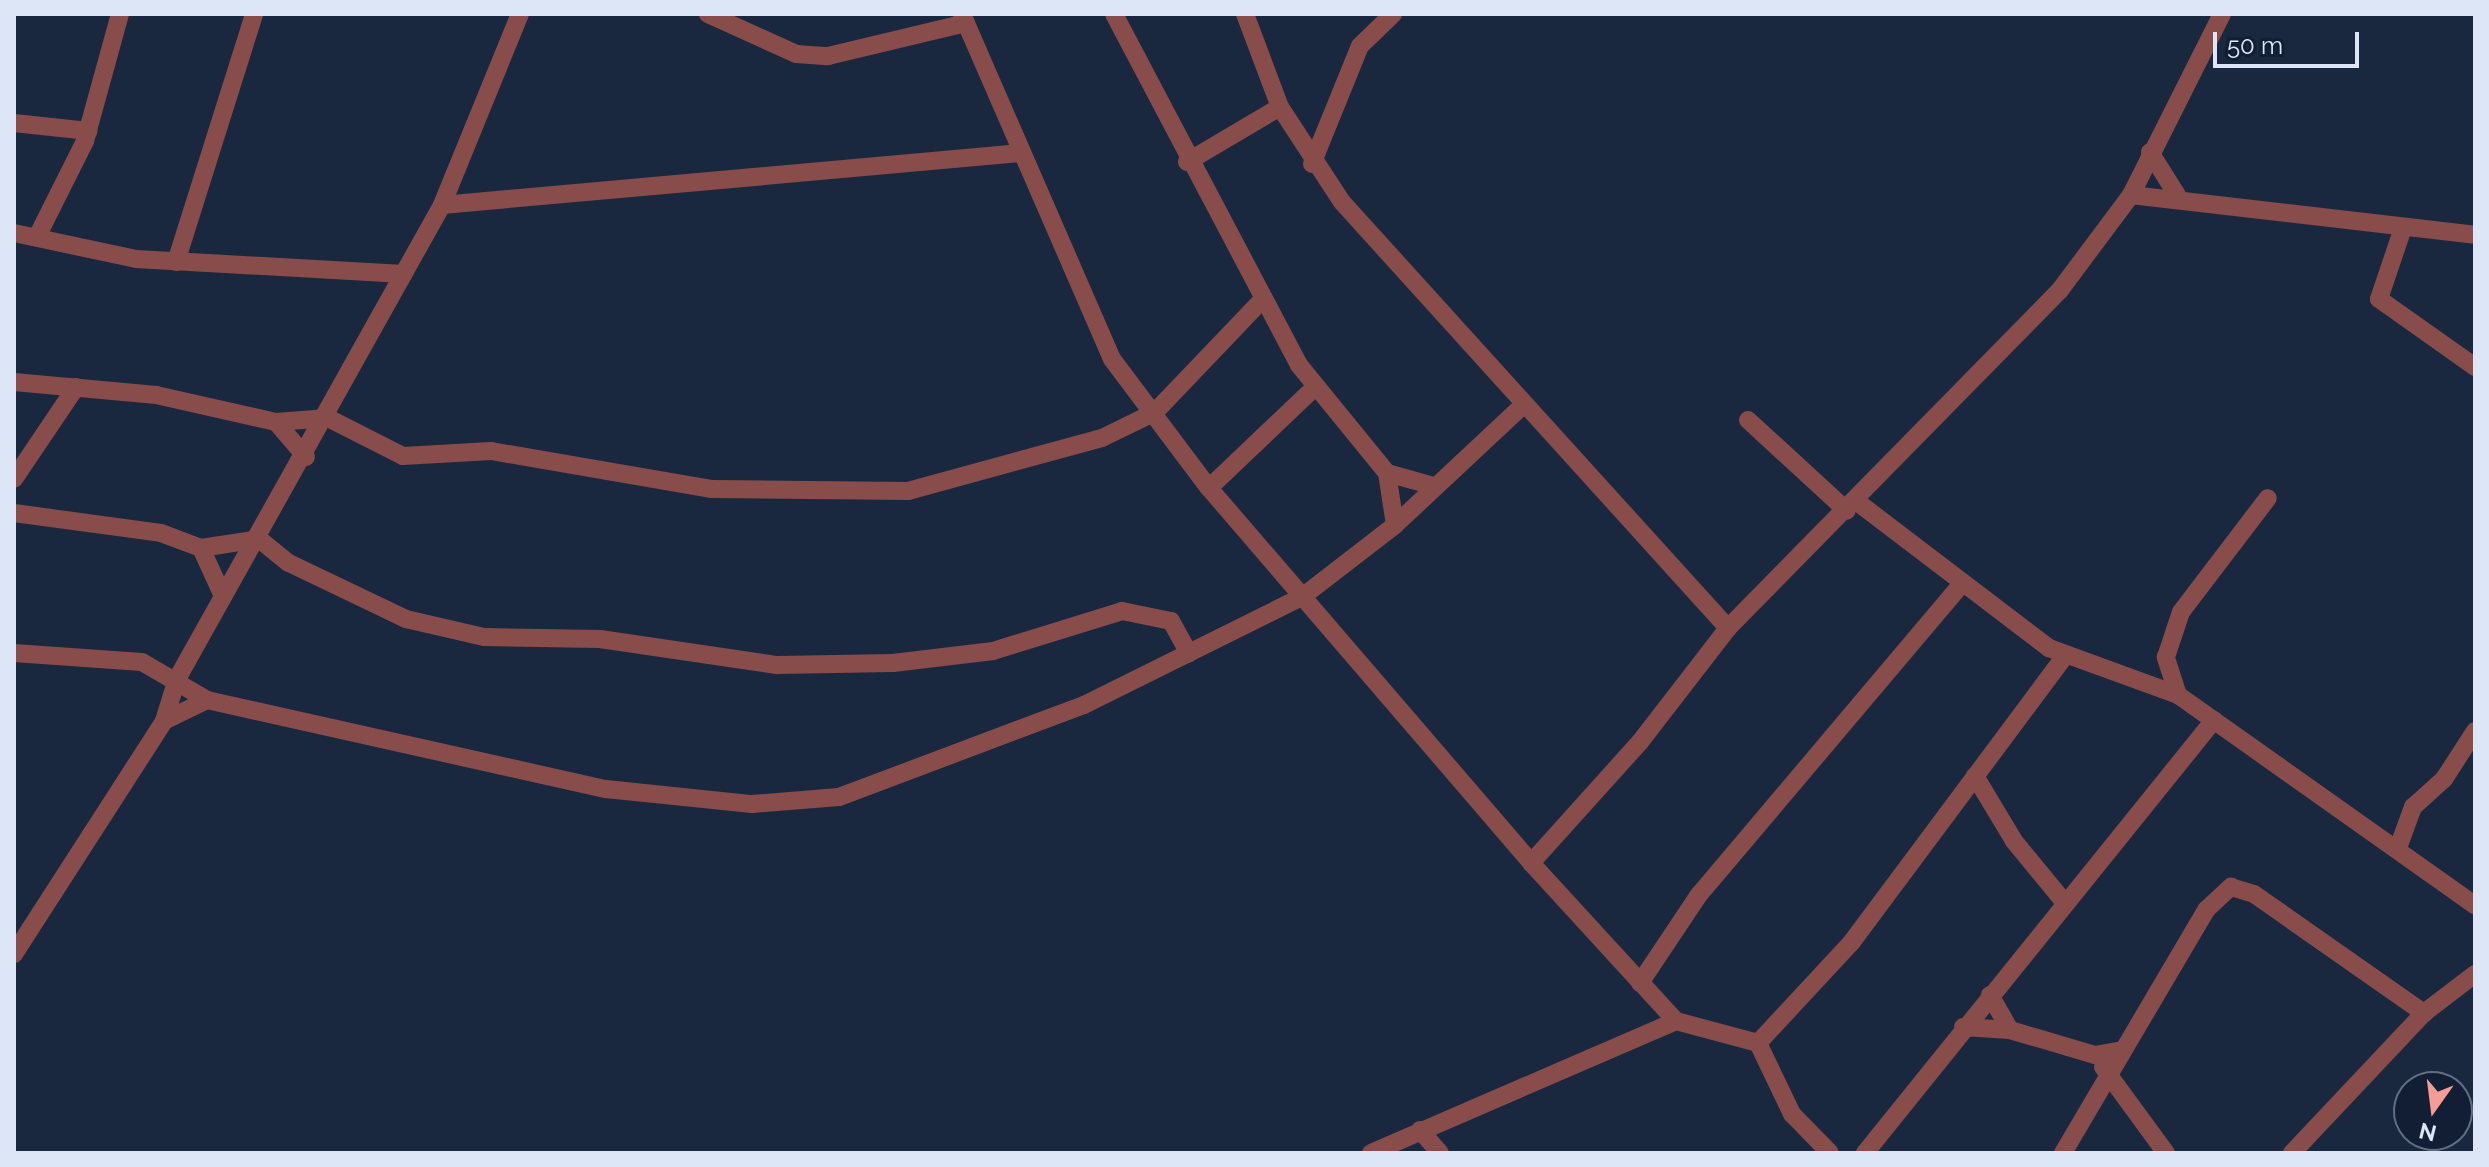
<!DOCTYPE html>
<style>
body{margin:0}
#map{position:relative;width:2489px;height:1167px;overflow:hidden;background:#1a283f;font-family:Raleway,sans-serif}
div>[style]{position:absolute}
[style*='--x']{left:calc(var(--x)*1px);top:calc(var(--y)*1px);width:calc(var(--w)*1px);rotate:calc(var(--a)*1deg)}
.street>*{height:18px;margin:-9px;padding:0 9px;transform-origin:9px;border-radius:9px;background:#884d4a}
span{translate:-50% -50%;white-space:nowrap;text-align:center;line-height:1.15;-webkit-text-stroke:7px #111e34;paint-order:stroke}
.frame{position:absolute;inset:0;border:16px solid #dce6f6;pointer-events:none}
.north{position:absolute;left:2393px;top:1071px;width:80px;height:80px;box-sizing:border-box;background:#111e34;border:2px solid #626e82;border-radius:50%;rotate:194deg;font-size:22px;font-weight:700;line-height:32px;text-align:center;color:#dce6f6}
.north::after{content:'';display:block;margin:auto;width:28px;height:36px;background:#f59c96;clip-path:polygon(50% 0,100% 100%,50% 72%,0 100%)}
.scale{position:absolute;left:2213px;top:32px;width:146px;height:36px;box-sizing:border-box;border:4px solid #dce6f6;border-top:0;padding-left:10px;font-size:24px;line-height:28px;white-space:nowrap;color:#dce6f6;-webkit-text-stroke:6px #111e34;paint-order:stroke}
</style>
<div id="map">
<div class="street">
<div style="--x:708;--y:14;--w:97;--a:24.4"></div>
<div style="--x:796;--y:54;--w:32;--a:4"></div>
<div style="--x:828;--y:56;--w:142;--a:-13.4"></div>
<div style="--x:962;--y:14;--w:376;--a:66.5"></div>
<div style="--x:1112;--y:359;--w:161;--a:53.1"></div>
<div style="--x:1209;--y:488;--w:494;--a:49.3"></div>
<div style="--x:1114;--y:14;--w:397;--a:62.2"></div>
<div style="--x:1299;--y:365;--w:139;--a:50.8"></div>
<div style="--x:1245;--y:14;--w:99;--a:69.4"></div>
<div style="--x:1280;--y:107;--w:113;--a:56.9"></div>
<div style="--x:1342;--y:202;--w:575;--a:47.82"></div>
<div style="--x:14;--y:123;--w:75;--a:6.1"></div>
<div style="--x:2150;--y:152;--w:51;--a:57.9"></div>
<div style="--x:1187;--y:162;--w:108;--a:-30.6"></div>
<div style="--x:1312;--y:164;--w:127;--a:-67.9"></div>
<div style="--x:1360;--y:46;--w:46;--a:-44.1"></div>
<div style="--x:2131;--y:195;--w:346;--a:6.6"></div>
<div style="--x:442;--y:205;--w:581;--a:-5.13"></div>
<div style="--x:2403;--y:228;--w:75;--a:108.7"></div>
<div style="--x:2379;--y:299;--w:118;--a:35.3"></div>
<div style="--x:14;--y:233;--w:125;--a:12"></div>
<div style="--x:136;--y:259;--w:268;--a:3.2"></div>
<div style="--x:37;--y:237;--w:107;--a:-63.4"></div>
<div style="--x:85;--y:141;--w:132;--a:-74.6"></div>
<div style="--x:176;--y:262;--w:260;--a:-72.5"></div>
<div style="--x:14;--y:382;--w:143;--a:5.2"></div>
<div style="--x:156;--y:395;--w:123;--a:12.7"></div>
<div style="--x:276;--y:422;--w:52;--a:-4.4"></div>
<div style="--x:328;--y:418;--w:84;--a:26.9"></div>
<div style="--x:403;--y:456;--w:88;--a:-3.3"></div>
<div style="--x:491;--y:451;--w:223;--a:9.8"></div>
<div style="--x:711;--y:489;--w:197;--a:0.6"></div>
<div style="--x:908;--y:491;--w:201;--a:-15.3"></div>
<div style="--x:1102;--y:438;--w:59;--a:-26.1"></div>
<div style="--x:1155;--y:412;--w:153;--a:-46.3"></div>
<div style="--x:1748;--y:420;--w:134;--a:42.6"></div>
<div style="--x:276;--y:422;--w:46;--a:49.4"></div>
<div style="--x:14;--y:479;--w:111;--a:-56"></div>
<div style="--x:1209;--y:488;--w:144;--a:-43.6"></div>
<div style="--x:1856;--y:501;--w:243;--a:37.3"></div>
<div style="--x:2049;--y:648;--w:137;--a:20"></div>
<div style="--x:2178;--y:695;--w:364;--a:35.3"></div>
<div style="--x:14;--y:513;--w:148;--a:7.7"></div>
<div style="--x:161;--y:533;--w:43;--a:20.6"></div>
<div style="--x:201;--y:548;--w:59;--a:-8.8"></div>
<div style="--x:259;--y:539;--w:38;--a:39"></div>
<div style="--x:289;--y:563;--w:130;--a:25.6"></div>
<div style="--x:406;--y:619;--w:80;--a:13"></div>
<div style="--x:484;--y:637;--w:116;--a:1"></div>
<div style="--x:600;--y:639;--w:179;--a:8.4"></div>
<div style="--x:777;--y:665;--w:116;--a:-1"></div>
<div style="--x:893;--y:663;--w:101;--a:-6.8"></div>
<div style="--x:993;--y:651;--w:135;--a:-17.2"></div>
<div style="--x:1122;--y:611;--w:50;--a:11.5"></div>
<div style="--x:1171;--y:621;--w:37;--a:61"></div>
<div style="--x:1395;--y:525;--w:53;--a:-98.7"></div>
<div style="--x:1387;--y:473;--w:49;--a:15.5"></div>
<div style="--x:201;--y:548;--w:53;--a:65.4"></div>
<div style="--x:14;--y:653;--w:128;--a:4"></div>
<div style="--x:142;--y:662;--w:75;--a:30.3"></div>
<div style="--x:207;--y:700;--w:409;--a:12.6"></div>
<div style="--x:606;--y:789;--w:147;--a:5.9"></div>
<div style="--x:752;--y:804;--w:87;--a:-4.6"></div>
<div style="--x:839;--y:797;--w:262;--a:-20.6"></div>
<div style="--x:1084;--y:705;--w:243;--a:-26.4"></div>
<div style="--x:1302;--y:597;--w:118;--a:-37.7"></div>
<div style="--x:1395;--y:525;--w:173;--a:-43.1"></div>
<div style="--x:2178;--y:695;--w:40;--a:-108"></div>
<div style="--x:2166;--y:657;--w:47;--a:-71.6"></div>
<div style="--x:2181;--y:612;--w:143;--a:-52.7"></div>
<div style="--x:164;--y:721;--w:48;--a:-26"></div>
<div style="--x:1975;--y:776;--w:76;--a:59"></div>
<div style="--x:2014;--y:841;--w:80;--a:50.6"></div>
<div style="--x:2398;--y:848;--w:44;--a:-69.9"></div>
<div style="--x:2413;--y:807;--w:42;--a:-42.1"></div>
<div style="--x:2444;--y:779;--w:57;--a:-57.1"></div>
<div style="--x:14;--y:954;--w:277;--a:-57.2"></div>
<div style="--x:164;--y:721;--w:44;--a:-72.8"></div>
<div style="--x:177;--y:679;--w:543;--a:-60.79"></div>
<div style="--x:442;--y:205;--w:206;--a:-67.8"></div>
<div style="--x:1640;--y:983;--w:105;--a:-56.3"></div>
<div style="--x:1698;--y:896;--w:407;--a:-49.8"></div>
<div style="--x:1990;--y:995;--w:40;--a:60.3"></div>
<div style="--x:1676;--y:1021;--w:214;--a:-132.5"></div>
<div style="--x:1531;--y:863;--w:163;--a:-48"></div>
<div style="--x:1640;--y:742;--w:144;--a:-52.3"></div>
<div style="--x:1728;--y:628;--w:474;--a:-45.5"></div>
<div style="--x:2060;--y:290;--w:119;--a:-53.2"></div>
<div style="--x:2131;--y:195;--w:203;--a:-63.3"></div>
<div style="--x:1963;--y:1027;--w:47;--a:3.7"></div>
<div style="--x:2010;--y:1030;--w:89;--a:16.4"></div>
<div style="--x:2095;--y:1055;--w:28;--a:-10"></div>
<div style="--x:1758;--y:1043;--w:137;--a:-47.1"></div>
<div style="--x:1851;--y:943;--w:358;--a:-53.3"></div>
<div style="--x:2103;--y:1067;--w:107;--a:53.8"></div>
<div style="--x:1420;--y:1130;--w:30;--a:49"></div>
<div style="--x:1371;--y:1153;--w:332;--a:-23.4"></div>
<div style="--x:1676;--y:1021;--w:85;--a:15"></div>
<div style="--x:1758;--y:1043;--w:79;--a:64.4"></div>
<div style="--x:1792;--y:1114;--w:54;--a:45.7"></div>
<div style="--x:1865;--y:1153;--w:556;--a:-51.13"></div>
<div style="--x:2063;--y:1153;--w:283;--a:-59.5"></div>
<div style="--x:2207;--y:909;--w:33;--a:-43"></div>
<div style="--x:2231;--y:887;--w:24;--a:17"></div>
<div style="--x:2254;--y:894;--w:208;--a:35"></div>
<div style="--x:2292;--y:1153;--w:192;--a:-46.7"></div>
<div style="--x:2424;--y:1013;--w:64;--a:-37.4"></div>
</div>
<div class="frame"></div>
<div class="north">N</div>
<div class="scale">50 m</div>
</div>
